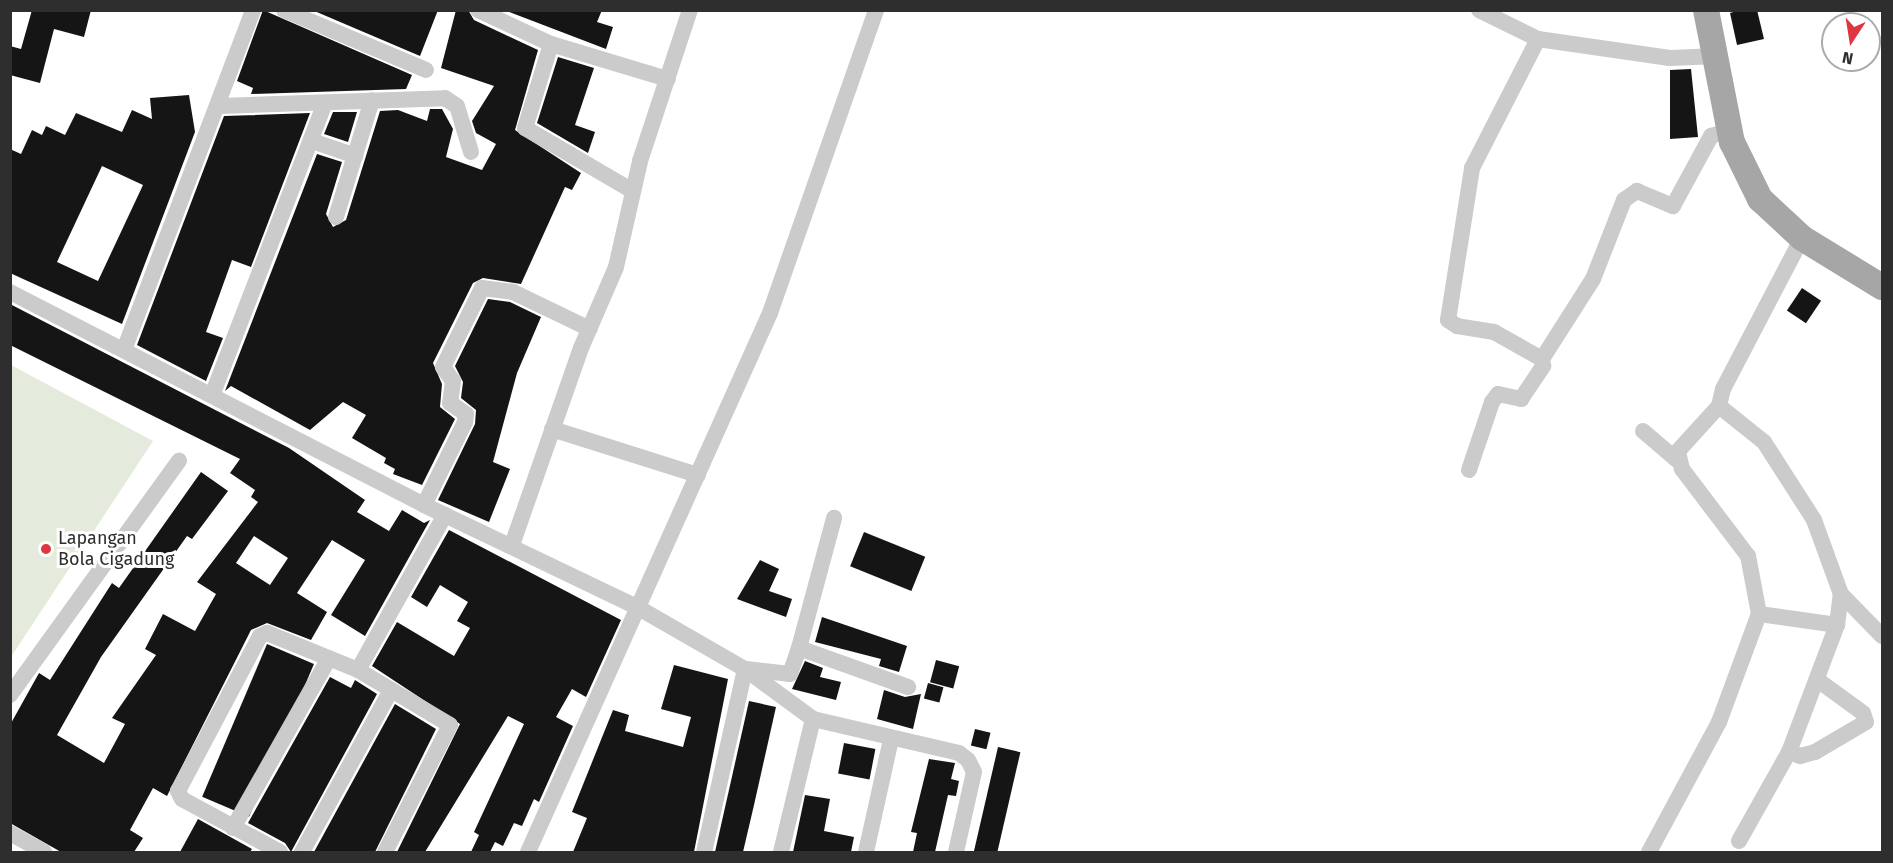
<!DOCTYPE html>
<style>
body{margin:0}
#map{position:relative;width:1893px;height:863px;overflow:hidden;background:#fff;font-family:"Fira Sans",sans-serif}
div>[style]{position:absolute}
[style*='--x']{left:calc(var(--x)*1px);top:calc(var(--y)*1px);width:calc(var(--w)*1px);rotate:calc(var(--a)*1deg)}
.green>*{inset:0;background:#e4ebdc}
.building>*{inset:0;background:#151515;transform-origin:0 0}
.street>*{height:16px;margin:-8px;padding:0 8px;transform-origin:8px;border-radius:8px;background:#cbcbcb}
.primary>*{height:26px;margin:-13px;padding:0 13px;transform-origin:13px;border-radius:13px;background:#a6a6a6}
.dots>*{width:16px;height:16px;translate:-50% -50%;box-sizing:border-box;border:3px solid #fff;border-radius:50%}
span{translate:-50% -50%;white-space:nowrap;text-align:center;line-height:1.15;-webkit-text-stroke:6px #fff;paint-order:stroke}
.poi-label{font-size:18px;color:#2e2e2e}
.left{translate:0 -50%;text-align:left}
.frame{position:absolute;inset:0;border:12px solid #2e2e2e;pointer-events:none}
.north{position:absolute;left:1821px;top:12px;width:60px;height:60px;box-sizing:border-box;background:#fff;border:2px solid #ababab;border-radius:50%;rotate:192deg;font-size:16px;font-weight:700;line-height:24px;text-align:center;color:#2e2e2e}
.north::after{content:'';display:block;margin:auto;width:21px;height:27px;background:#de3742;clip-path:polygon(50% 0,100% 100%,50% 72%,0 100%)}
</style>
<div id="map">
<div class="green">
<div style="clip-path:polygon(11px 365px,153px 441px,11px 657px)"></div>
</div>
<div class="building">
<div style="clip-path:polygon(32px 10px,91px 10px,84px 37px,54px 29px,40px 83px,10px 75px,10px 46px,21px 49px)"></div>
<div style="clip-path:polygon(263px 10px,412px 75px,406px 89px,251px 94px,253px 88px,237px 81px)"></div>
<div style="clip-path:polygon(312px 10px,438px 10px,420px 56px)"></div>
<div style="clip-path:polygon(456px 10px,468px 10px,474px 20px,538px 50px,515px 130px,581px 173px,572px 190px,565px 187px,521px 284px,483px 278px,473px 283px,433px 363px,442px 384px,440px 407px,455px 419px,422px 485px,393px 474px,395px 469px,384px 463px,386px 458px,352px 438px,366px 415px,343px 402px,310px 430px,231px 386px,225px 391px,317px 154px,342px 162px,326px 214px,333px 227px,346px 220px,380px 111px,398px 110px,427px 121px,430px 109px,442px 109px,453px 129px,446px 157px,482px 170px,496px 144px,476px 133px,472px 121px,494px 86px,441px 68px)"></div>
<div style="clip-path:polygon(504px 10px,602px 10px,597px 22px,613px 27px,606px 49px)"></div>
<div style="clip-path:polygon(1740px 10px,1757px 10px,1764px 39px,1737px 45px,1730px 13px)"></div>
<div style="clip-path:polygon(558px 57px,594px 68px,575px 125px,595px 132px,588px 153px,537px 123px)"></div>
<div style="clip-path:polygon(1691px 69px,1698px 137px,1670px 139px,1670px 70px)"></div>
<div style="clip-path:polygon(evenodd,189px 95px,195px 132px,122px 324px,10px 273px,10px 149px,21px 154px,32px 130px,42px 135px,46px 126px,65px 135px,76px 113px,122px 132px,132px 110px,152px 119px,150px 98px,189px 95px,102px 166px,143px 185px,98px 281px,57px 262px,102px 166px)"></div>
<div style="clip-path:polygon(333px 112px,357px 112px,348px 142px,324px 134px)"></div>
<div style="clip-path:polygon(310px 113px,251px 267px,232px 260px,206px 332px,223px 338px,206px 381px,137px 345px,224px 116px)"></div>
<div style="left:1802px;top:288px;width:23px;height:27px;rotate:34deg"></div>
<div style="clip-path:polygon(488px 299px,510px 302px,541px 317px,517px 373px,493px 462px,510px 469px,489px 522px,438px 500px,475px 424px,476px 410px,461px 398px,463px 382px,455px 366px)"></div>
<div style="clip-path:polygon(evenodd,10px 304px,289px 448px,365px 500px,357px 512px,389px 531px,402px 510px,424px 523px,430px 520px,365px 636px,331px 615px,365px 560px,332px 540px,297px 593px,327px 612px,311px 640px,267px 623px,251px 630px,167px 796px,153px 788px,130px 830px,143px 838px,134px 852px,61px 852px,10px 823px,10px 725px,39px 673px,50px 680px,112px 583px,119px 588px,201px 472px,228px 491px,192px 539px,187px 536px,101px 657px,57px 735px,104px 763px,125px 724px,112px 718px,156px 655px,145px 649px,163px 614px,195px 631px,216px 594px,197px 582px,258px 502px,251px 497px,255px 490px,230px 473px,240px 459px,10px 345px,10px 304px,254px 536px,288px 558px,270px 585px,236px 563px,254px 536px)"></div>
<div style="clip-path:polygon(449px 530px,621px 620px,586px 697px,572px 689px,556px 717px,573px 726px,539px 802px,534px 799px,522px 826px,514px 823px,503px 846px,495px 842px,490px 852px,471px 852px,479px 835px,474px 832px,524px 724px,508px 716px,425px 852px,397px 852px,460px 724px,372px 666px,397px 622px,454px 656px,470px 628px,457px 621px,468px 602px,440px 585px,427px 607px,411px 597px)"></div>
<div style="left:864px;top:532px;width:66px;height:37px;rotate:22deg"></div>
<div style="clip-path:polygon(760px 560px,779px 569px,769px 591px,792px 599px,786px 617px,737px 599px)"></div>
<div style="clip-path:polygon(822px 617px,907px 646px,899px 672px,879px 666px,881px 659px,815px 642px)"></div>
<div style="left:267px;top:644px;width:51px;height:166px;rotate:23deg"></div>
<div style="left:936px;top:660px;width:24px;height:23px;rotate:15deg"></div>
<div style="clip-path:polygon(805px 661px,823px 668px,820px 677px,841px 682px,836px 700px,792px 689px)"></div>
<div style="clip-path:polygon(674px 665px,728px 679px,694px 852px,573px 852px,587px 818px,572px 812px,613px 710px,629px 715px,625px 731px,683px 747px,691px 717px,661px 709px)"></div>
<div style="clip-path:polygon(330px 677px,351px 688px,355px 680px,377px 694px,291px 852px,285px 843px,248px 823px)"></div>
<div style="left:928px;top:683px;width:16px;height:16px;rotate:15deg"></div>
<div style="clip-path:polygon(884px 690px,905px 697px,921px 694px,913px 729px,877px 719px)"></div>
<div style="clip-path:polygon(749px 701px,776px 707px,754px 805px,743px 852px,715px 852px)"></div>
<div style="clip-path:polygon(395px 704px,436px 729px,375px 852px,314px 852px)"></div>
<div style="left:975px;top:729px;width:16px;height:17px;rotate:14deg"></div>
<div style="left:844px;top:743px;width:32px;height:31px;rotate:11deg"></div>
<div style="left:998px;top:747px;width:23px;height:107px;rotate:13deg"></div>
<div style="clip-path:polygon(929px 759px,955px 763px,951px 779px,959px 781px,956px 796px,948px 795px,935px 852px,913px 852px,917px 833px,911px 832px)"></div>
<div style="clip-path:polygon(805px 795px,830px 799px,824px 831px,854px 837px,851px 852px,793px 852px)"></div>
<div style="clip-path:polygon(198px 819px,252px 849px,250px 852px,180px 852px)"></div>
</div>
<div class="street">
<div style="--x:284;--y:10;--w:154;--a:22.9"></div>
<div style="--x:478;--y:10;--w:81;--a:25"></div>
<div style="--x:551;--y:44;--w:122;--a:16.7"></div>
<div style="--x:1479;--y:10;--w:66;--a:26.2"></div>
<div style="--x:1538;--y:39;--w:133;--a:8.2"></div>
<div style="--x:1670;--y:58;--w:48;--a:-2.4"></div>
<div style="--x:551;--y:44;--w:88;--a:107.2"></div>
<div style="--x:525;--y:128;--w:125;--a:30.3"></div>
<div style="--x:220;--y:106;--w:225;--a:-2"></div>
<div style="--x:445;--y:98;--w:14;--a:34"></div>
<div style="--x:457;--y:106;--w:48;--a:73.1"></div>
<div style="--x:312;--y:141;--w:46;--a:18.8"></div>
<div style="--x:336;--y:217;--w:122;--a:-72.9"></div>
<div style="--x:10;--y:292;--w:466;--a:27.2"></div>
<div style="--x:424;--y:505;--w:236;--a:25.6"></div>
<div style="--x:637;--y:607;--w:125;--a:29.9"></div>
<div style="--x:745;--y:669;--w:188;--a:102.6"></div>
<div style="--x:124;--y:350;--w:364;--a:-69.2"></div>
<div style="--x:1542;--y:359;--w:95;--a:-57.5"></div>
<div style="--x:1593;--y:279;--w:85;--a:-68.6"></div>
<div style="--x:1624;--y:200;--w:16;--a:-35"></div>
<div style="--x:1637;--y:191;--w:39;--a:23"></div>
<div style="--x:1673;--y:206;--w:80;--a:-61.5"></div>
<div style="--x:1711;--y:136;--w:20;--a:-18"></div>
<div style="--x:213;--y:393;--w:311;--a:-68.9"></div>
<div style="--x:1719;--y:406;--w:58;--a:38.7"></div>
<div style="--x:1764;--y:442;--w:93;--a:57.3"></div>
<div style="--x:1814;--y:520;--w:79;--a:70"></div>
<div style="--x:1841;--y:594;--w:59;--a:45.7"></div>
<div style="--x:552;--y:429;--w:153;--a:17.5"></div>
<div style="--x:1643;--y:431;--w:45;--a:40.5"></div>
<div style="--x:1469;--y:470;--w:72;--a:-71.3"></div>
<div style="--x:1492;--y:402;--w:10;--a:-53"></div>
<div style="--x:1498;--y:394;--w:24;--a:12"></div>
<div style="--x:1521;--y:399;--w:40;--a:-56"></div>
<div style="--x:1543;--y:366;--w:7;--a:-98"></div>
<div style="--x:1542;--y:359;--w:55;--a:-150.6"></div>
<div style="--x:1494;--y:332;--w:37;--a:-171"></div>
<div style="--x:1457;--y:326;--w:11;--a:-146"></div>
<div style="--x:1448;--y:320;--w:154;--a:-81"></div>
<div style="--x:1472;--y:168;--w:145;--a:-62.9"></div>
<div style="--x:424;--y:505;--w:93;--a:-63.7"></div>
<div style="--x:465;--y:422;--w:8;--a:-83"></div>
<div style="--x:466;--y:414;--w:19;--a:-145"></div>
<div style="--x:450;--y:403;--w:22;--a:-82"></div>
<div style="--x:453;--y:381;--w:17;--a:-126"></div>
<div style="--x:443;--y:367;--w:88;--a:-63.7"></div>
<div style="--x:482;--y:288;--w:31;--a:7"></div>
<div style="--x:513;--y:292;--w:85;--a:25.7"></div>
<div style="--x:512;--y:545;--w:209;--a:-70.7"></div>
<div style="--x:581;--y:348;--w:88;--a:-66.6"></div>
<div style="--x:616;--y:267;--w:109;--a:-77.2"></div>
<div style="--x:640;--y:161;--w:159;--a:-71.7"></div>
<div style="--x:1759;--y:614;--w:79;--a:8"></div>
<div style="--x:1837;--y:625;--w:31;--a:-83"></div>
<div style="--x:799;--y:648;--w:135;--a:-74.9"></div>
<div style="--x:745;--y:669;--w:84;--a:36.3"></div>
<div style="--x:813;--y:719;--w:150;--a:13.1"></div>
<div style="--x:959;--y:753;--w:11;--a:38"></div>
<div style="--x:968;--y:760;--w:13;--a:63"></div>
<div style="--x:974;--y:772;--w:82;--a:102.7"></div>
<div style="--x:746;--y:669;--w:44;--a:6.5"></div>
<div style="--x:790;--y:674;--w:28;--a:-71"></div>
<div style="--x:799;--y:648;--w:116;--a:19.7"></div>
<div style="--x:358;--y:670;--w:178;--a:-60.7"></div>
<div style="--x:10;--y:695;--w:289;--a:-54.2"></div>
<div style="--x:1789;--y:752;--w:12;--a:20"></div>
<div style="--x:1800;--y:756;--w:16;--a:-15"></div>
<div style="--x:1815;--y:752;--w:59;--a:-30.5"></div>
<div style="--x:1866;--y:722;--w:9;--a:-108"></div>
<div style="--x:1863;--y:713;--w:54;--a:-144"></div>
<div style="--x:233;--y:828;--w:195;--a:-60.5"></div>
<div style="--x:10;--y:833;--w:39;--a:29"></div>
<div style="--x:1739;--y:841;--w:102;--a:-60.7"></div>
<div style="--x:1789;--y:752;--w:136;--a:-69.3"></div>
<div style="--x:280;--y:852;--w:111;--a:-151.6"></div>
<div style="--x:182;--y:799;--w:9;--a:-117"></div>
<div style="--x:178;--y:791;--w:175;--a:-62.1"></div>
<div style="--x:260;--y:636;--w:8;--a:-23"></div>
<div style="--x:267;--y:633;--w:98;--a:22.1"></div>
<div style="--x:358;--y:670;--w:107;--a:30.9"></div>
<div style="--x:450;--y:725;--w:143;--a:117.1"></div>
<div style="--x:302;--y:852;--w:185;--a:-61.2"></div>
<div style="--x:528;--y:852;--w:591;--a:-65.82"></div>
<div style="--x:770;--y:313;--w:321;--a:-70.7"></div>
<div style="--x:781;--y:852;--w:137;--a:-76.5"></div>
<div style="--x:866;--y:852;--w:116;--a:-77.5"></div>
<div style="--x:1649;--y:852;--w:148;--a:-61.7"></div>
<div style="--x:1719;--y:722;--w:115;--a:-69.7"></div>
<div style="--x:1759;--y:614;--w:59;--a:-100.7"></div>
<div style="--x:1748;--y:556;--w:109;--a:-127.2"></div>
<div style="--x:1682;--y:469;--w:18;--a:-103"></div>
<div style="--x:1678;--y:451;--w:61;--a:-47.7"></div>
<div style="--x:1719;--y:406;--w:17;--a:-77"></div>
<div style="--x:1723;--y:389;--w:170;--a:-62.4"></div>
</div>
<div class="primary">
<div style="--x:1706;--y:10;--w:135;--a:78.9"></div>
<div style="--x:1732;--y:142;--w:64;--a:63.8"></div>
<div style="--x:1760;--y:199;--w:57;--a:42.9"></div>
<div style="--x:1802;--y:238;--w:94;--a:31.5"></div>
</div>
<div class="dots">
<div style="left:46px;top:549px;background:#de3742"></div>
</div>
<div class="poi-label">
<span class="left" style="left:58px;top:549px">Lapangan<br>Bola Cigadung</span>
</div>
<div class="frame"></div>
<div class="north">N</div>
</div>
